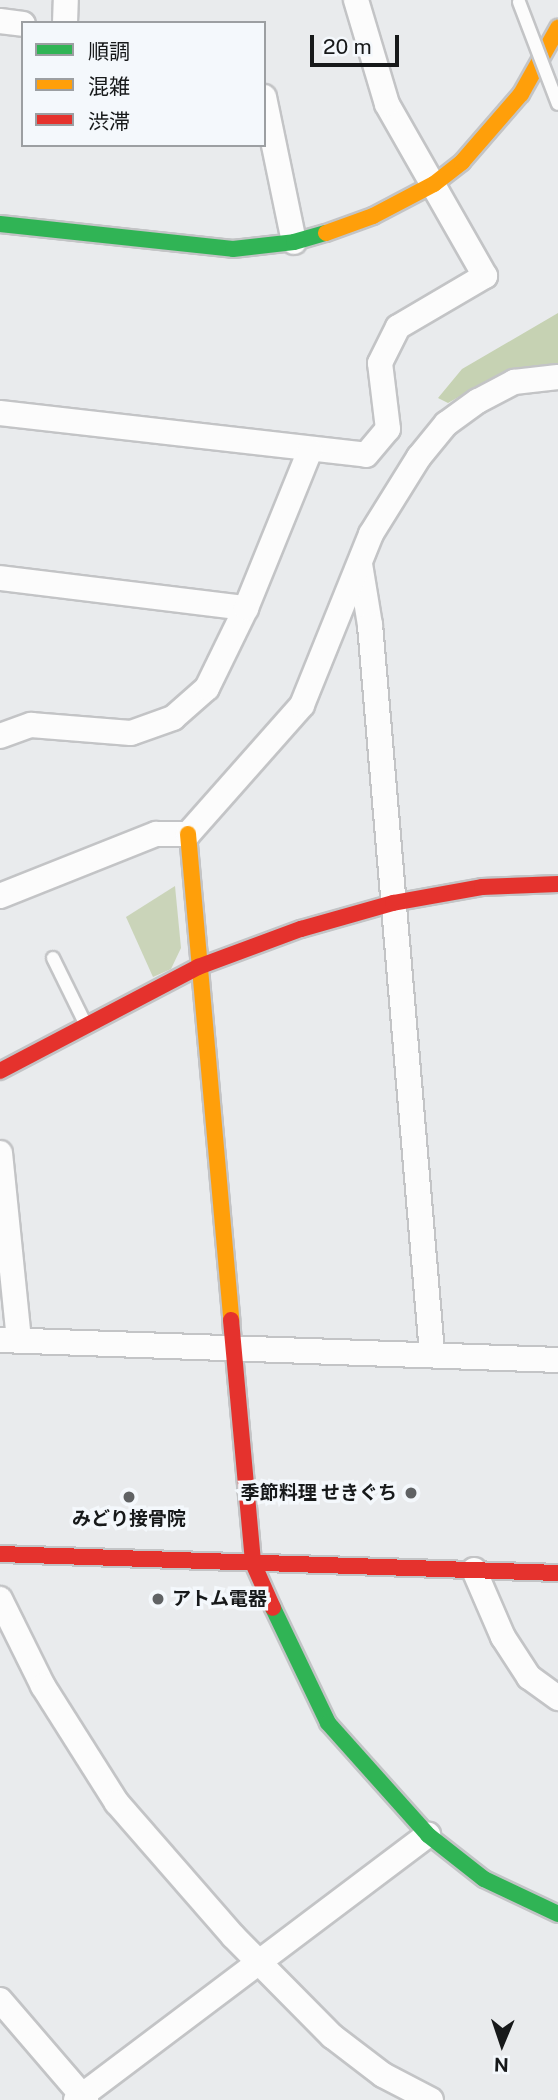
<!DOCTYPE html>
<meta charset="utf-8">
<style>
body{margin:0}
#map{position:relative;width:558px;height:2100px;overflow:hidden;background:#e9ebed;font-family:"Public Sans","Noto Sans JP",sans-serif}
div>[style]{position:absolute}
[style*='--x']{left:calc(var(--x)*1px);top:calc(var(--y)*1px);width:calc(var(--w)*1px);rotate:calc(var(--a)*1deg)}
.green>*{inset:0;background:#cad4b9}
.forest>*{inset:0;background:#c6d2b3}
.roads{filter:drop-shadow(2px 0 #c3c4c6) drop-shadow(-2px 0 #c3c4c6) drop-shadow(0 2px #c3c4c6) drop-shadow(0 -2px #c3c4c6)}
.lane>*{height:12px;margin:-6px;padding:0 6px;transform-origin:6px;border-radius:6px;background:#fcfcfc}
.street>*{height:24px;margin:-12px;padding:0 12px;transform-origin:12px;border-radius:12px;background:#fcfcfc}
.fast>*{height:16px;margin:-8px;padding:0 8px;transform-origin:8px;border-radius:8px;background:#30b455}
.slow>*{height:16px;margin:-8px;padding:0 8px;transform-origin:8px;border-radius:8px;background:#ff9f0a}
.jam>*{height:16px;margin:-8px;padding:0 8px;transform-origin:8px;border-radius:8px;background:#e5322d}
.bridges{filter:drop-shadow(2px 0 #c3c4c6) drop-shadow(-2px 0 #c3c4c6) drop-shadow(0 2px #c3c4c6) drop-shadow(0 -2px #c3c4c6)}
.lane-bridge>*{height:12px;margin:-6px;padding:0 6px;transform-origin:6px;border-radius:6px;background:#fcfcfc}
.dots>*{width:19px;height:19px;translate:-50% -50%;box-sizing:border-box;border:4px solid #f4f8fc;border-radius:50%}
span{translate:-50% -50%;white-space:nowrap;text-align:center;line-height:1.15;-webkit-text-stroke:7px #f4f8fc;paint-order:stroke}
.poi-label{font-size:19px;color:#17191a;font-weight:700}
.right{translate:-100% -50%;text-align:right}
.left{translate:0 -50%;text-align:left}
.legend{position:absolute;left:21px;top:21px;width:245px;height:126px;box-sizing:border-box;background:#f4f8fc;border:2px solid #9c9fa2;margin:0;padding:9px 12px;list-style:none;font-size:21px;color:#17191a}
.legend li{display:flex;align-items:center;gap:14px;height:35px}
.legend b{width:35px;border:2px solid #9c9fa2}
.north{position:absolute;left:467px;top:2009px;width:70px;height:70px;-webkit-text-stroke:5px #f4f8fc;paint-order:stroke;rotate:182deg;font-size:19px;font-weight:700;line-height:28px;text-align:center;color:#17191a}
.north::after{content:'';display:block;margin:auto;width:24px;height:32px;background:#17191a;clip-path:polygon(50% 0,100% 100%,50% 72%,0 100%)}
.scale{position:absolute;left:310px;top:35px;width:89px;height:32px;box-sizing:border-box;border:4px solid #17191a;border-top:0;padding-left:9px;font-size:21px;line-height:24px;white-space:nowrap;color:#17191a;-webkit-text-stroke:5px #f4f8fc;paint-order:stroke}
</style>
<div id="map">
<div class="green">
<div style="clip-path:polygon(175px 886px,181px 948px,171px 969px,153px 977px,126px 917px)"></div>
</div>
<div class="forest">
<div style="clip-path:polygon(558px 313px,558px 367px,501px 373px,448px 403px,438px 398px,462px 369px)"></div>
</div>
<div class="roads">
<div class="lane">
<div style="--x:53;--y:958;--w:72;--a:63.8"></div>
</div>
<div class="street">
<div style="--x:0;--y:21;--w:23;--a:7"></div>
<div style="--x:65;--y:23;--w:23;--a:-88"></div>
<div style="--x:264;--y:97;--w:148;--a:78.3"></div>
<div style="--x:0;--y:413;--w:368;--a:6.5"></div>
<div style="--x:366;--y:455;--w:34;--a:-50"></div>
<div style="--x:388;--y:429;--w:66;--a:-96.9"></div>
<div style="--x:380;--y:363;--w:40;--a:-63.4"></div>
<div style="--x:398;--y:327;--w:101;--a:-30.4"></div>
<div style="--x:485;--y:276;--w:198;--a:-119.7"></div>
<div style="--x:387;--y:104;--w:109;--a:-106.6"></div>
<div style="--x:360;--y:564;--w:62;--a:80.7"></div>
<div style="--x:370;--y:625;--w:731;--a:85.13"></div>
<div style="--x:0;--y:578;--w:248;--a:7"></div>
<div style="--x:0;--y:736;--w:33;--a:-20"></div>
<div style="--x:31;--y:725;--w:100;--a:4.6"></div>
<div style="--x:131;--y:733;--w:45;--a:-19.7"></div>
<div style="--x:173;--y:718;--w:45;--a:-41.4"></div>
<div style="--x:207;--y:688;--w:89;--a:-64"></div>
<div style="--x:246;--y:608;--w:170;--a:-67.9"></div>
<div style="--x:0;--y:896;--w:168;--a:-21.7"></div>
<div style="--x:156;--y:834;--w:32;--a:0"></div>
<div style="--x:188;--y:834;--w:172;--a:-48.5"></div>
<div style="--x:302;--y:705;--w:184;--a:-68"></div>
<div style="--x:371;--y:534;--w:91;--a:-58.1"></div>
<div style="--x:419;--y:457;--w:43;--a:-50.7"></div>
<div style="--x:446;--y:424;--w:39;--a:-36"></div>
<div style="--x:478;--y:401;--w:41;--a:-27.8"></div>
<div style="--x:514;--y:382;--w:44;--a:-6.5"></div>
<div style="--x:0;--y:1153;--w:188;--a:84.2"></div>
<div style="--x:0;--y:1340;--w:558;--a:2.05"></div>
<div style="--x:474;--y:1570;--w:73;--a:66.6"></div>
<div style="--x:503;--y:1637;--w:48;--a:57"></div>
<div style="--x:529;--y:1677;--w:36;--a:36"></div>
<div style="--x:0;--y:1599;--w:97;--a:63.7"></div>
<div style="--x:43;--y:1686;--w:138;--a:57.7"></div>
<div style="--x:117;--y:1803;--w:176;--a:48.9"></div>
<div style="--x:233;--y:1936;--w:141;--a:45.3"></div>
<div style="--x:332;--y:2036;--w:64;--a:37.4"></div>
<div style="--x:383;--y:2075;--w:54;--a:27.5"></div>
<div style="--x:0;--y:2000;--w:132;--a:49.3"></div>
<div style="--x:76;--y:2100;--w:441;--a:-37"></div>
</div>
<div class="fast">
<div style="--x:0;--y:224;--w:234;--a:6.1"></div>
<div style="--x:233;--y:249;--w:61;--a:-6.5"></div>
<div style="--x:294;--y:242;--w:33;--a:-16"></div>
<div style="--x:273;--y:1608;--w:127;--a:64.4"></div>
<div style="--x:328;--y:1723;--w:150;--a:48.2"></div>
<div style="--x:428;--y:1835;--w:71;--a:38.2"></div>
<div style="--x:484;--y:1879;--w:82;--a:25.3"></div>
</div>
<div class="slow">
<div style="--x:326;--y:233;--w:50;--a:-19.9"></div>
<div style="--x:373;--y:216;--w:69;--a:-27.7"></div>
<div style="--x:434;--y:184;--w:36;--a:-38"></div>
<div style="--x:462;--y:162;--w:90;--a:-49.1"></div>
<div style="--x:521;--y:94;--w:76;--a:-60.7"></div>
<div style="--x:188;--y:834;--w:488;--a:84.9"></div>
</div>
<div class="jam">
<div style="--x:0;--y:1071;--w:224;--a:-27.7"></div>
<div style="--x:198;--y:967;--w:110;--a:-20.3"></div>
<div style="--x:301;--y:929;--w:96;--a:-15.8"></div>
<div style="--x:393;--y:903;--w:90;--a:-10.2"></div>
<div style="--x:482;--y:887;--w:76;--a:-2.3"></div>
<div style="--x:231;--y:1320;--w:244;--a:84.8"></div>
<div style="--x:253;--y:1563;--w:49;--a:66"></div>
<div style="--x:0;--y:1554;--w:558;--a:1.95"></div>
</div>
</div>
<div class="bridges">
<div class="lane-bridge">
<div style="--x:519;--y:2;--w:109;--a:69.1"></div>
</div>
</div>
<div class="dots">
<div style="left:411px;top:1493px;background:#606264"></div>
<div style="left:129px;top:1497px;background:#606264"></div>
<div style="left:158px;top:1599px;background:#606264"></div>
</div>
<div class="poi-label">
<span class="right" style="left:397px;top:1493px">季節料理 せきぐち</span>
<span style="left:129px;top:1519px">みどり接骨院</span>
<span class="left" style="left:172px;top:1599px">アトム電器</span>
</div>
<ul class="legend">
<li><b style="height:9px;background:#30b455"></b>順調</li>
<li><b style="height:9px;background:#ff9f0a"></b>混雑</li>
<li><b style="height:9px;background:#e5322d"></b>渋滞</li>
</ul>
<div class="north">N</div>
<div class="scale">20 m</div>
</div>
